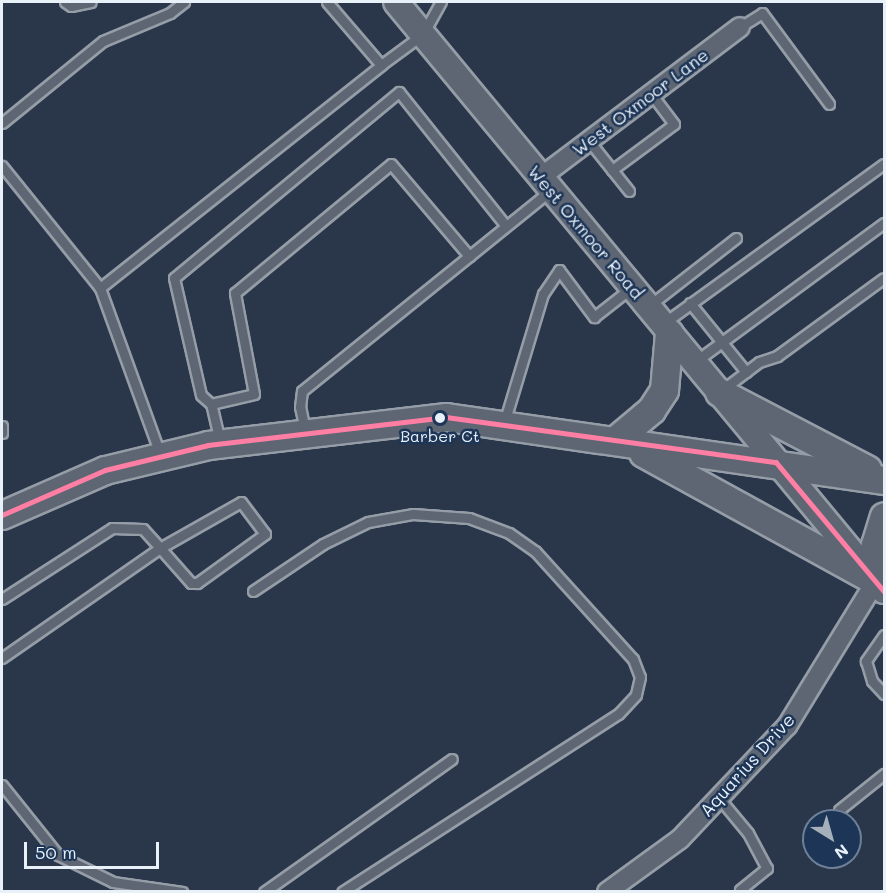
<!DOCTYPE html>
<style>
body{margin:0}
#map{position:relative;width:886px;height:893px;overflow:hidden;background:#2a374a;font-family:Mali,sans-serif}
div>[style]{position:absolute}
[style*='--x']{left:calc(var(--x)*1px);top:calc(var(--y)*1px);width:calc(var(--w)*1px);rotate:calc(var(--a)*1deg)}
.roads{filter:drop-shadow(2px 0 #959da7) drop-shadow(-2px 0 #959da7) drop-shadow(0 2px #959da7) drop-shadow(0 -2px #959da7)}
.service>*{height:9px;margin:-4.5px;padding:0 4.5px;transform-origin:4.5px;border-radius:4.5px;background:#5d6672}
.minor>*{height:18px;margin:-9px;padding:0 9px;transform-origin:9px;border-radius:9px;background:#5d6672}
.tertiary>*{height:24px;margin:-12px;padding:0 12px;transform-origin:12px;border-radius:12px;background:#5d6672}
.secondary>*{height:27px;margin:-13.5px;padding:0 13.5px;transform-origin:13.5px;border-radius:13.5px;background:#5d6672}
.bus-1>*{height:4.5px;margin:-2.25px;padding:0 2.25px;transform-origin:2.25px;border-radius:2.25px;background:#fe7ea4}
.dots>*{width:16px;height:16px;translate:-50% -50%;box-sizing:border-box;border:3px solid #1d3557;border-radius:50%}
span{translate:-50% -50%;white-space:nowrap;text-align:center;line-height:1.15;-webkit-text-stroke:5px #1d3557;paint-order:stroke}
.bus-label{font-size:16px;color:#e8f1f8}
.street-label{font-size:18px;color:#e8f1f8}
.frame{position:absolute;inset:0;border:3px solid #e8f1f8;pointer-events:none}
.north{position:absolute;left:802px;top:809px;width:60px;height:60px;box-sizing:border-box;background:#1d3557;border:2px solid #6e8097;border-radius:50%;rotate:143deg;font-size:16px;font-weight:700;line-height:24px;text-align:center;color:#e8f1f8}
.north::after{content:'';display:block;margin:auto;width:21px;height:27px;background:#a6b0bb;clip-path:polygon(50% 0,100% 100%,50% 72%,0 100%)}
.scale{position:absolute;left:24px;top:842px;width:135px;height:27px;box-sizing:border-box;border:3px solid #e8f1f8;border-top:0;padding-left:8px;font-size:18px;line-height:21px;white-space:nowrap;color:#e8f1f8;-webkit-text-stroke:4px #1d3557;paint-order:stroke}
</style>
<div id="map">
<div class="roads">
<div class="service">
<div style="--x:65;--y:2;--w:7;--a:34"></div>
<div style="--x:71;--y:6;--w:20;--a:-11"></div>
<div style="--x:327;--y:2;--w:83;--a:49.4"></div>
<div style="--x:381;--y:65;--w:52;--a:-36.4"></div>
<div style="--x:423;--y:34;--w:37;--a:-61"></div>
<div style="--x:740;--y:27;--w:26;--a:-32"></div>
<div style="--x:762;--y:13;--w:113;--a:53.6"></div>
<div style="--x:2;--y:123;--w:130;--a:-39.1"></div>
<div style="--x:103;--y:41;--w:73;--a:-22.7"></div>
<div style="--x:170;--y:13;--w:18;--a:-38"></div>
<div style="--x:589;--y:141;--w:64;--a:51.3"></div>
<div style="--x:2;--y:166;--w:156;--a:51.2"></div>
<div style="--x:100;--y:288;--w:177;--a:70.1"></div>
<div style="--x:612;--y:170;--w:77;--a:-36.6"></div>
<div style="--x:674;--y:124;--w:38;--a:-127"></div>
<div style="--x:100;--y:288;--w:359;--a:-38.4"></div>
<div style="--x:690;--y:303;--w:89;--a:50.9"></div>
<div style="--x:650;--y:305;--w:109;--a:-37.9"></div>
<div style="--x:664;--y:323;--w:271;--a:-35.9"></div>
<div style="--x:696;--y:361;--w:233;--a:-36.3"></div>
<div style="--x:722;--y:390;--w:46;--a:-37.1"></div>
<div style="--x:759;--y:362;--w:19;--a:-18"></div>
<div style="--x:777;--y:356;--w:132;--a:-36.1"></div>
<div style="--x:211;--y:404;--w:44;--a:-13.1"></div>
<div style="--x:254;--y:394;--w:103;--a:-100.7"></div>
<div style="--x:235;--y:293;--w:202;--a:-39.6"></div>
<div style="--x:391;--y:164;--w:121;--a:49.7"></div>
<div style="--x:504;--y:423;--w:135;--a:-73.2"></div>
<div style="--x:543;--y:294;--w:29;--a:-56"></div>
<div style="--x:559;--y:270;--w:59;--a:53.3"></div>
<div style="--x:594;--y:317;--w:47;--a:-38.1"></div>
<div style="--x:2;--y:426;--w:7;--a:90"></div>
<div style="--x:305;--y:430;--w:24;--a:-102"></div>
<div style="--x:300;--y:407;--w:16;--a:-83"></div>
<div style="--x:302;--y:391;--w:320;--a:-38.9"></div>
<div style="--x:220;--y:442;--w:39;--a:-103"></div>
<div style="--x:211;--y:404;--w:13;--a:-138"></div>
<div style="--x:201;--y:395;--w:120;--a:-103"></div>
<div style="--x:174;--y:278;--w:292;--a:-39.6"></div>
<div style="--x:399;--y:92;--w:171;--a:51.4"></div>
<div style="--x:241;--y:502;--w:40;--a:53"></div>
<div style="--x:265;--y:534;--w:84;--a:144.2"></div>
<div style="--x:197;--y:583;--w:6;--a:180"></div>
<div style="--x:191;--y:583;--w:47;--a:-131.5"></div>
<div style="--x:160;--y:548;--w:93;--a:-29.6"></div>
<div style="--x:253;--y:591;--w:84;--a:-33.9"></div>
<div style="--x:323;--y:544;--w:50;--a:-26.1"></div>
<div style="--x:368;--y:522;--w:46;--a:-10.1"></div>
<div style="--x:413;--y:514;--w:56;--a:4.1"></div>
<div style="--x:469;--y:518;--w:43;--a:20.6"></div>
<div style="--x:509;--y:533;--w:32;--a:35"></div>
<div style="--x:535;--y:551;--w:146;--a:47.8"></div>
<div style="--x:633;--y:659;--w:19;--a:69"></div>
<div style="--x:640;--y:677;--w:18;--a:103"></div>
<div style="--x:636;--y:695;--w:26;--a:133"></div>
<div style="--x:618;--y:714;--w:328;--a:147.2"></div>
<div style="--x:2;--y:599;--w:131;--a:-32.8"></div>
<div style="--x:112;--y:528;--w:31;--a:2"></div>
<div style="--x:143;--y:529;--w:25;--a:48"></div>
<div style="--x:160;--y:548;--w:193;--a:145.2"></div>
<div style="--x:884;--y:635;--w:32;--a:125"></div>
<div style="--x:866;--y:661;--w:21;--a:73"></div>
<div style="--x:872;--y:681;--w:18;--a:47"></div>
<div style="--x:2;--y:785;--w:90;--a:51.3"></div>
<div style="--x:58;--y:855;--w:61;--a:26.1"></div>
<div style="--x:113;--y:882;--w:70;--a:8.2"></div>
<div style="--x:719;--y:798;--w:45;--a:50.4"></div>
<div style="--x:748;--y:833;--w:40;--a:62"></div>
<div style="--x:767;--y:868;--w:35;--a:141"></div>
<div style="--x:839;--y:810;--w:58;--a:-38.7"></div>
<div style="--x:264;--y:892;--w:230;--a:-35.3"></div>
</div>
<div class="minor">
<div style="--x:541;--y:177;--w:249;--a:-37"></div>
<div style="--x:607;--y:892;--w:90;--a:-36"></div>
<div style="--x:680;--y:839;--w:156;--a:-46.6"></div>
<div style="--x:787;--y:726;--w:170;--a:-58.5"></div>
</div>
<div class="tertiary">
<div style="--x:396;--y:2;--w:765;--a:50.36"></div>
</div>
<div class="secondary">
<div style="--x:719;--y:392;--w:167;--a:27.5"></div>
<div style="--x:615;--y:440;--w:47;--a:-39.8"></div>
<div style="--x:651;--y:410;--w:24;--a:-57"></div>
<div style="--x:664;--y:390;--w:57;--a:-85"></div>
<div style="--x:643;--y:453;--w:266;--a:28.8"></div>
<div style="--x:2;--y:515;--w:112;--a:-23.6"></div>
<div style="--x:105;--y:470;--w:106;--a:-13.6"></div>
<div style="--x:208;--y:445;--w:240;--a:-6.7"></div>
<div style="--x:446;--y:417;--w:443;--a:8.2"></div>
<div style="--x:876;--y:581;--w:36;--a:-92"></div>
<div style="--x:875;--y:545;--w:30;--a:-73"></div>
</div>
</div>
<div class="bus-1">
<div style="--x:2;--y:515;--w:112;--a:-23.6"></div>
<div style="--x:105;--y:470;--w:106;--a:-13.6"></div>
<div style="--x:208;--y:445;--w:240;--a:-6.7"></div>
<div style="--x:446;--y:417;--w:333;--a:7.8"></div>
<div style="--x:776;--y:462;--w:168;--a:50.1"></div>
</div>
<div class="dots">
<div style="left:440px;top:418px;background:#e8f1f8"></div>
</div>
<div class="bus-label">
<span style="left:440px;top:436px">Barber Ct</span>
</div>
<div class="street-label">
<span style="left:640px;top:102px;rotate:-37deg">West Oxmoor Lane</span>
<span style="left:586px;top:232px;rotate:50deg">West Oxmoor Road</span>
<span style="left:747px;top:765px;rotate:-48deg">Aquarius Drive</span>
</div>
<div class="frame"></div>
<div class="north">N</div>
<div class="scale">50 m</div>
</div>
